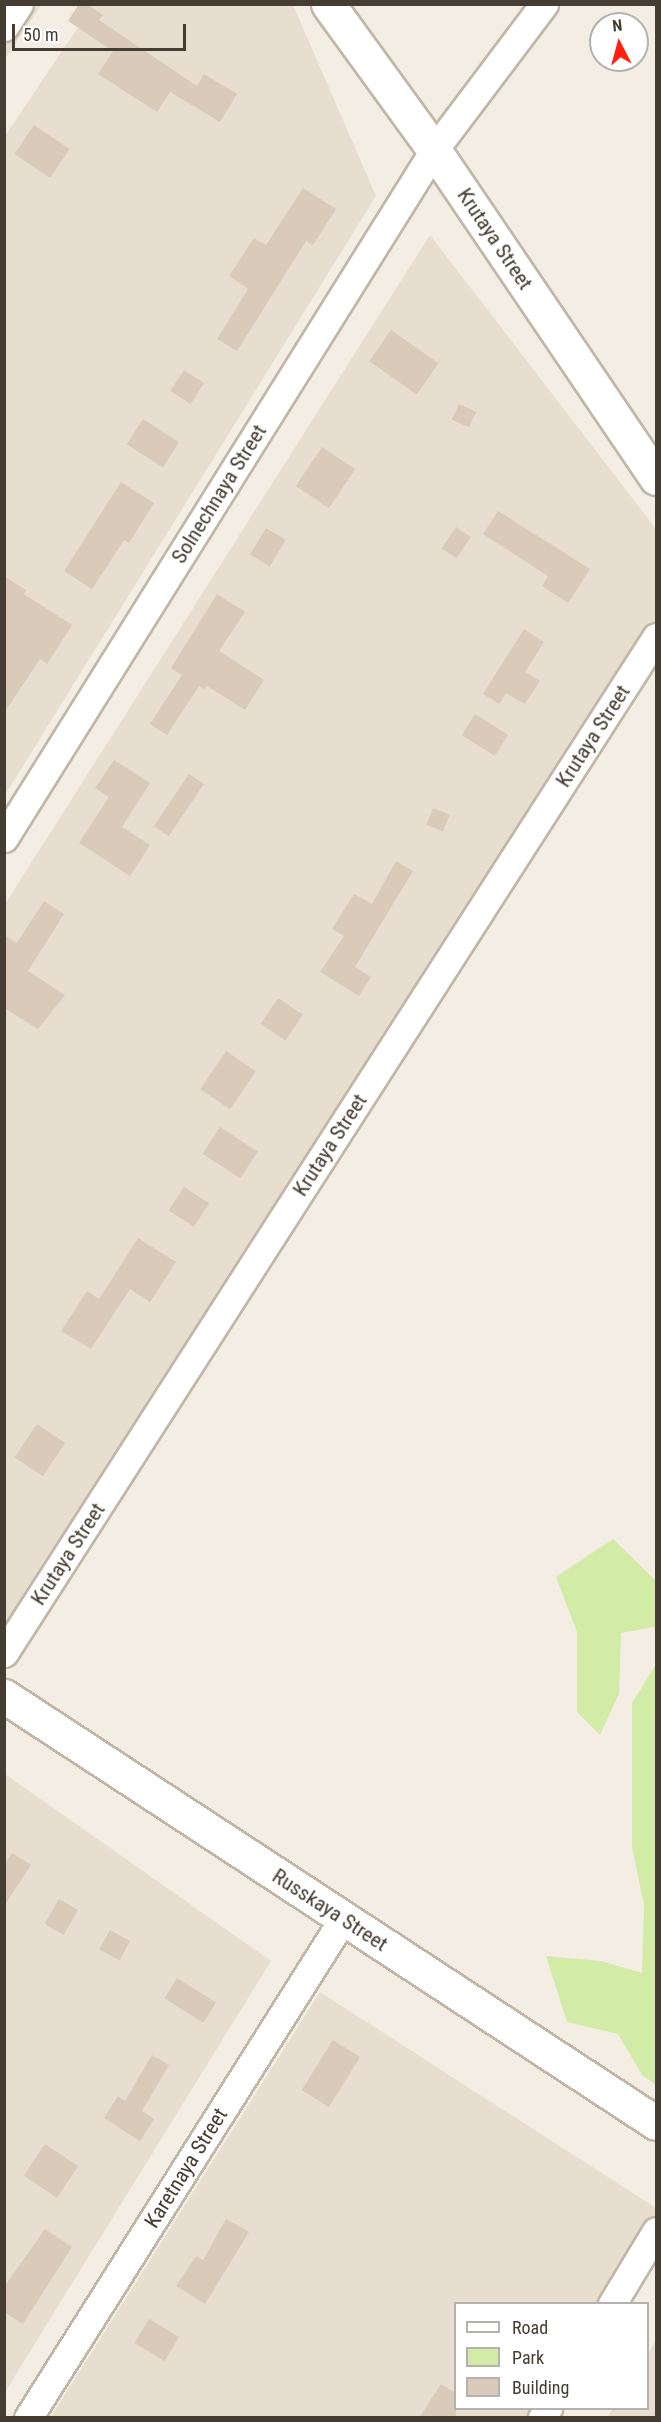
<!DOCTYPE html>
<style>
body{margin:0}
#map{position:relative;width:661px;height:2422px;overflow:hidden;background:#f3ede3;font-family:"Roboto Condensed",sans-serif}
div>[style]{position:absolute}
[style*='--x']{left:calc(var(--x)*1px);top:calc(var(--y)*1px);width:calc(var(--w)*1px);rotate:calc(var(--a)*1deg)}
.residential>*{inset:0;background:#e8ded0}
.green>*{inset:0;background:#d2eca7}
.building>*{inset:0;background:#d9caba;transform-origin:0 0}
.roads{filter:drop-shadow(2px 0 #c2b7a7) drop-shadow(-2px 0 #c2b7a7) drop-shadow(0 2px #c2b7a7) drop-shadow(0 -2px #c2b7a7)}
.minor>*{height:27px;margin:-13.5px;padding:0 13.5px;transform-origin:13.5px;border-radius:13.5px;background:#fff}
.tertiary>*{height:33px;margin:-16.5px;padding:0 16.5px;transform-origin:16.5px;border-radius:16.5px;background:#fff}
span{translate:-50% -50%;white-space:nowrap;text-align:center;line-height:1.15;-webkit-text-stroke:4.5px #fff;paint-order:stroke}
.street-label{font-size:21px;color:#453d32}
.frame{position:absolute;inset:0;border:6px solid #453d32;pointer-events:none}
.legend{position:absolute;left:454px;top:2302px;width:195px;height:108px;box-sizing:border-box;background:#fff;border:2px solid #b5b1ad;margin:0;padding:8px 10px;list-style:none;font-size:18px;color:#453d32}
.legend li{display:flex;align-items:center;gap:12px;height:30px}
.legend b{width:30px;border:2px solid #b5b1ad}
.north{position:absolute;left:589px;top:12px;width:60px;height:60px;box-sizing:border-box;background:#fff;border:2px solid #b5b1ad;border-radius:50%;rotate:354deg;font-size:16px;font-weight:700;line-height:24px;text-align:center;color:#453d32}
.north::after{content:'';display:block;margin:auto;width:21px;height:27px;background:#ff210e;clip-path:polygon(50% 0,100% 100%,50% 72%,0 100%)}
.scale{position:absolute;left:12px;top:24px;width:174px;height:27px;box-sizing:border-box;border:3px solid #453d32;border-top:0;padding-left:8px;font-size:18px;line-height:21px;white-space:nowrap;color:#453d32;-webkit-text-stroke:4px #fff;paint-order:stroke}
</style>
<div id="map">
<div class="residential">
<div style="clip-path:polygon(5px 5px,41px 5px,5px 59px)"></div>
<div style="clip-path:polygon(93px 5px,293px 5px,376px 196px,5px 795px,5px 136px)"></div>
<div style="clip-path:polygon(430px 235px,656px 529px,656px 626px,5px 1628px,5px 904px)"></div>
<div style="clip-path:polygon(5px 1774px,271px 1961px,5px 2392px)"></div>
<div style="clip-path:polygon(320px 1992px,656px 2208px,656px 2249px,622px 2303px,456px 2304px,456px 2408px,555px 2409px,550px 2417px,50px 2418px)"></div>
<div style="clip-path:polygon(656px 2340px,656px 2417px,607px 2417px,613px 2409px,648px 2408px,648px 2354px)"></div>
</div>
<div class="green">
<div style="clip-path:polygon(613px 1539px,656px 1581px,656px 1632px,654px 1627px,621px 1633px,619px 1694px,600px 1735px,577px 1712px,577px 1632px,556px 1577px)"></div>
<div style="clip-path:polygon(656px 1664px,656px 2085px,642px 2075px,618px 2034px,567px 2022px,546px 1956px,601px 1961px,642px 1973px,644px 1905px,632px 1847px,632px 1703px)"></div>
</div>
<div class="building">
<div style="clip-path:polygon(79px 4px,87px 4px,103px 15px,99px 20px,197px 86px,204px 74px,237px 94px,220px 122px,170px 92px,157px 112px,98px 74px,113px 51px,68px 21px)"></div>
<div style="left:34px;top:125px;width:43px;height:35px;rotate:34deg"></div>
<div style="clip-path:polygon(303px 188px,336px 209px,313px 245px,306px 241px,237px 351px,217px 339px,248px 289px,229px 276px,254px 238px,266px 245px)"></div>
<div style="left:391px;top:330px;width:58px;height:38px;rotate:35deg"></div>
<div style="left:184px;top:370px;width:24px;height:25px;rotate:33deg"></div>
<div style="left:459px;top:404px;width:19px;height:17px;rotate:25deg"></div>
<div style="left:143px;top:419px;width:43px;height:30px;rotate:33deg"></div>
<div style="left:322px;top:447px;width:40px;height:47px;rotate:34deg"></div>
<div style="clip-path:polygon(121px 482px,154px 503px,129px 543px,124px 540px,92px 589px,64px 571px)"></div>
<div style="clip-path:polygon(498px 511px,590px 569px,568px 603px,542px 586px,548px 576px,483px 534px)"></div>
<div style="left:456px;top:527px;width:18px;height:26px;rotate:34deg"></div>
<div style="left:266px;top:528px;width:23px;height:31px;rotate:31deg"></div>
<div style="clip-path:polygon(4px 576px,26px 590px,24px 594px,72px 625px,47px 664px,40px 659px,4px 713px)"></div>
<div style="clip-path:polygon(217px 594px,245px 612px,219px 651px,264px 680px,245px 710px,207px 686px,205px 689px,199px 686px,167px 735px,150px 724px,182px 675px,171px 668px)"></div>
<div style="clip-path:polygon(524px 629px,544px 642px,525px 672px,540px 681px,525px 704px,506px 693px,499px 704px,483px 694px)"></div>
<div style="left:475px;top:714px;width:39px;height:25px;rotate:32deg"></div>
<div style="clip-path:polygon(114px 760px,150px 783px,122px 827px,150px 845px,130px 876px,79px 843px,109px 797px,95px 788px)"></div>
<div style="left:189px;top:774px;width:18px;height:63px;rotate:34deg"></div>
<div style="left:433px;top:808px;width:18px;height:18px;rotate:22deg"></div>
<div style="clip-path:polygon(396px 861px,413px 871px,355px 967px,371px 977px,359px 996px,320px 972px,344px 936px,332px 929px,354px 894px,372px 904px)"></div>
<div style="clip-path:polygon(44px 901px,64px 914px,28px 971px,65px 995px,38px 1029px,4px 1008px,4px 935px,17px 943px)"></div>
<div style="left:278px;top:998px;width:30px;height:31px;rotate:34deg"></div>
<div style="left:226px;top:1051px;width:36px;height:46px;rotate:34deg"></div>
<div style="left:220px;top:1127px;width:45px;height:32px;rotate:33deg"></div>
<div style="left:184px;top:1187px;width:30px;height:28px;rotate:33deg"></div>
<div style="clip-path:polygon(138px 1238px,176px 1262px,150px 1302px,130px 1289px,91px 1349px,61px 1331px,87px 1291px,99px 1299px)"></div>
<div style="left:37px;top:1424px;width:34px;height:40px;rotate:34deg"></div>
<div style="clip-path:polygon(12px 1853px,31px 1865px,4px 1906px,4px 1865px)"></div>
<div style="left:59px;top:1899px;width:22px;height:29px;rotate:30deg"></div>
<div style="left:110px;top:1930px;width:23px;height:22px;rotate:29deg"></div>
<div style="left:177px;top:1978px;width:46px;height:24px;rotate:32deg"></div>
<div style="left:333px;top:2040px;width:32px;height:59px;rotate:32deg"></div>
<div style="clip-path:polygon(152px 2055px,169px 2065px,142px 2111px,154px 2119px,140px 2141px,104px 2118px,118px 2096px,125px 2101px)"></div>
<div style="left:45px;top:2144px;width:40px;height:38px;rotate:34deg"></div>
<div style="clip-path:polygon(226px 2219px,249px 2232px,205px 2304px,176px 2286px,196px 2256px,203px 2260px)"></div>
<div style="clip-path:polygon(45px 2229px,72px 2247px,23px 2324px,4px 2312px,4px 2287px)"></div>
<div style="left:149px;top:2319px;width:35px;height:28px;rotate:31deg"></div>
<div style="clip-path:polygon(441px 2384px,456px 2393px,456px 2418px,419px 2418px)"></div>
</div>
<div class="roads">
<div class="minor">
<div style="--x:4;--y:27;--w:27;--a:-57"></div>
<div style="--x:4;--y:838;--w:811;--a:-57.99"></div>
<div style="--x:434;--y:150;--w:183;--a:-53"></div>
<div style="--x:4;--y:1653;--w:1207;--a:-57.31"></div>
<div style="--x:612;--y:2304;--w:85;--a:-58.9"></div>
<div style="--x:28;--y:2418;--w:590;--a:-57.74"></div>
<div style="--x:542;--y:2418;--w:12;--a:-59"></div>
</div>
<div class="tertiary">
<div style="--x:328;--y:4;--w:180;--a:54"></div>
<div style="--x:434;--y:150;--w:396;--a:55.9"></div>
<div style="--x:4;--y:1696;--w:779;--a:33.22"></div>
</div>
</div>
<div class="street-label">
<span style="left:495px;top:239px;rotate:56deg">Krutaya Street</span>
<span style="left:219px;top:494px;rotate:-58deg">Solnechnaya Street</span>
<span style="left:593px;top:736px;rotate:-57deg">Krutaya Street</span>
<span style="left:330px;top:1145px;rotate:-57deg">Krutaya Street</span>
<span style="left:68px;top:1554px;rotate:-57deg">Krutaya Street</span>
<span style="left:330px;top:1910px;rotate:33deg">Russkaya Street</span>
<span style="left:186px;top:2168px;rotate:-58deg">Karetnaya Street</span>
</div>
<div class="frame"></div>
<ul class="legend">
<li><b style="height:8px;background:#fff"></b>Road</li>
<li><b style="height:16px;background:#d2eca7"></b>Park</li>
<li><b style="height:16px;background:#d9caba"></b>Building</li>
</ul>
<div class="north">N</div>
<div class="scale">50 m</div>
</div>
